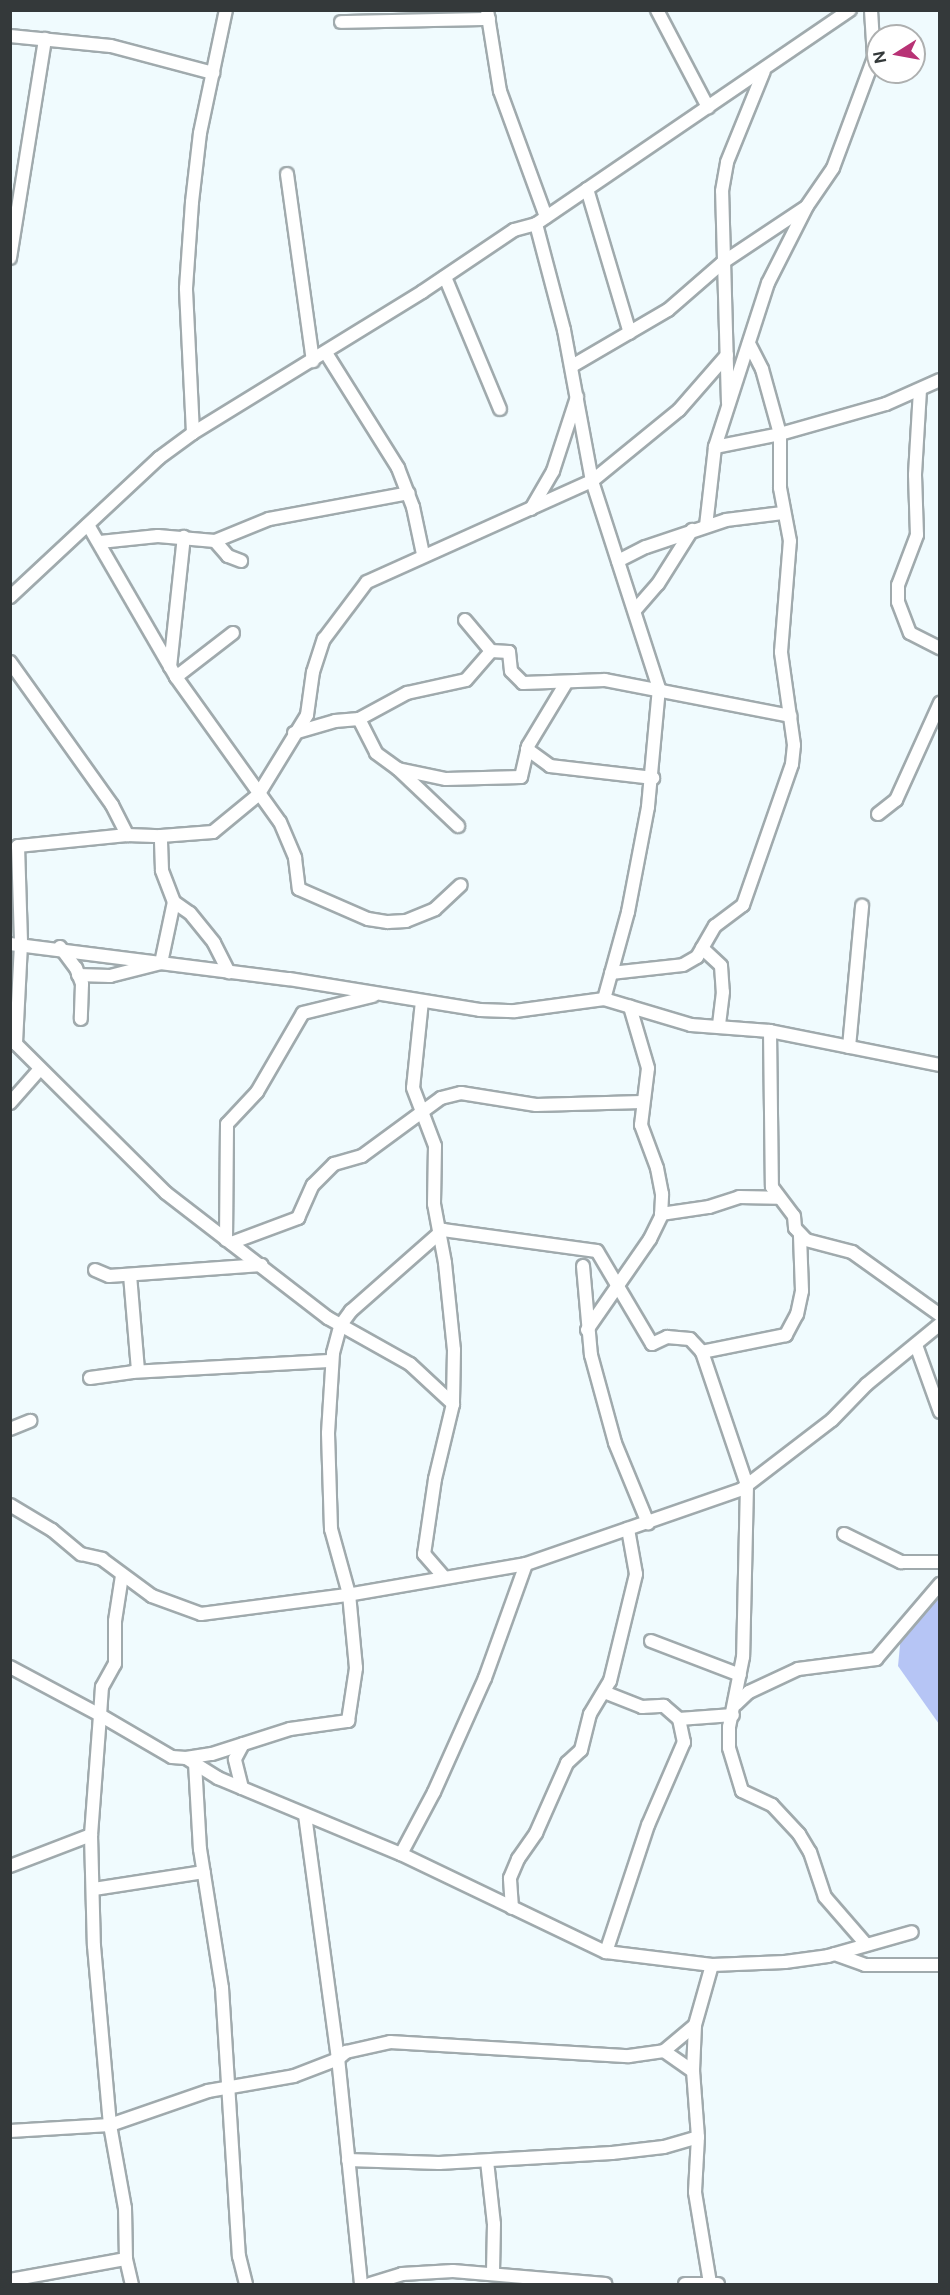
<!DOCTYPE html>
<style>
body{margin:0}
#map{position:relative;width:950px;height:2295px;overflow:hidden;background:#f0fbfe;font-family:"Public Sans",sans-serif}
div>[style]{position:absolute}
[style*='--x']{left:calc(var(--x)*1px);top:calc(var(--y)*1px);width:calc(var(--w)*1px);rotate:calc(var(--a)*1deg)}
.water>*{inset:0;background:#b6c5f5}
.roads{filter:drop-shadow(2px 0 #a0aaad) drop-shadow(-2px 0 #a0aaad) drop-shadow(0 2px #a0aaad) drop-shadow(0 -2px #a0aaad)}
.minor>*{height:12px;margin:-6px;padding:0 6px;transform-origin:6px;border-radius:6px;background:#fff}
span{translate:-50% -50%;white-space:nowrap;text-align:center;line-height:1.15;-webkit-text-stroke:6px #fff;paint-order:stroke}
.frame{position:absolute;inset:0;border:12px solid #34393a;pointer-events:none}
.north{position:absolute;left:866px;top:24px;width:60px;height:60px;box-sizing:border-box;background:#fff;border:2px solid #aeb0b0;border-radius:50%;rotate:259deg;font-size:16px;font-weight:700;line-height:24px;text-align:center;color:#34393a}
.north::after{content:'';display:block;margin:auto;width:21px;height:27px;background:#b83275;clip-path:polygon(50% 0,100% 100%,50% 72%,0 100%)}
</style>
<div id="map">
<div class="water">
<div style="clip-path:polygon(939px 1596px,939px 1724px,898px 1666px,901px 1635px)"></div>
</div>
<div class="roads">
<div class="minor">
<div style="--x:487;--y:10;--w:82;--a:80.9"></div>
<div style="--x:500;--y:91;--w:134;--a:69.9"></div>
<div style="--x:657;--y:10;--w:110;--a:62.3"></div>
<div style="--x:341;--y:22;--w:148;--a:-1.2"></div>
<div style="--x:10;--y:36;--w:101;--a:5.7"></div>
<div style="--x:111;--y:46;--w:106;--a:14.8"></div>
<div style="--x:287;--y:174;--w:189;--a:82.1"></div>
<div style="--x:587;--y:189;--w:150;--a:73.4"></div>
<div style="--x:536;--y:224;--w:110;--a:75.2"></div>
<div style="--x:564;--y:330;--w:154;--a:79.5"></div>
<div style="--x:592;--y:481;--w:218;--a:72.1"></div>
<div style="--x:659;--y:688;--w:120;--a:95.3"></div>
<div style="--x:648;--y:807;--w:107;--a:100.8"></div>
<div style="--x:628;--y:912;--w:90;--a:105.4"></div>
<div style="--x:10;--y:258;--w:222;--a:-80.9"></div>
<div style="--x:445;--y:277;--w:143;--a:67.4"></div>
<div style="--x:326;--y:353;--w:136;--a:57.9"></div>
<div style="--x:398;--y:468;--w:42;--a:69"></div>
<div style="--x:413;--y:507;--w:48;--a:78"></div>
<div style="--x:572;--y:366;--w:111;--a:-30.3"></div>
<div style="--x:668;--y:310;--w:72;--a:-41"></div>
<div style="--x:722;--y:263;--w:101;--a:-33.7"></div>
<div style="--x:920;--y:390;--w:85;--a:93.4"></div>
<div style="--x:915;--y:475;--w:60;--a:88.1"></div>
<div style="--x:917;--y:535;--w:53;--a:110.8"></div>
<div style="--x:898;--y:585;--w:17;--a:90"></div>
<div style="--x:898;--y:602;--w:33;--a:69"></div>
<div style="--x:910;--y:633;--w:34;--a:27"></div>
<div style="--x:728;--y:403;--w:212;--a:-91.6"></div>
<div style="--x:722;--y:191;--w:29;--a:-80"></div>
<div style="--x:727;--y:162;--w:98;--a:-67.9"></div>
<div style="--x:193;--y:433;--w:145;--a:-92.8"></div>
<div style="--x:186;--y:288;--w:86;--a:-86"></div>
<div style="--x:192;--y:202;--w:69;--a:-83.4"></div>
<div style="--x:200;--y:133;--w:126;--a:-78.1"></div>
<div style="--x:715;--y:447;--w:66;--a:-11.3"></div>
<div style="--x:780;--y:434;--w:110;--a:-15.8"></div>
<div style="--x:886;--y:404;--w:59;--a:-24"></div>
<div style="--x:531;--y:509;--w:44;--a:-59.9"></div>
<div style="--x:553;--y:471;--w:78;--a:-72"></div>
<div style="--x:88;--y:525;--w:176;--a:59.9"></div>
<div style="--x:176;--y:677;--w:178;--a:54.4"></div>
<div style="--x:280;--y:822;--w:39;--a:67"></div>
<div style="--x:295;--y:858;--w:31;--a:83"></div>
<div style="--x:299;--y:889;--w:75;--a:23.5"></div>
<div style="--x:368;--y:919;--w:20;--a:9"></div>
<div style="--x:388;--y:922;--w:18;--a:-3"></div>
<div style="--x:406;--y:921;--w:31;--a:-22"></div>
<div style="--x:435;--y:909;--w:35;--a:-43"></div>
<div style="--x:706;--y:526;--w:80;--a:-83.5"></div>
<div style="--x:715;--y:447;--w:172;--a:-72.1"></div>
<div style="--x:768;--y:283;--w:86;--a:-63.1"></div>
<div style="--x:807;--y:206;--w:46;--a:-55.6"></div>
<div style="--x:833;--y:168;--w:117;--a:-69.6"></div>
<div style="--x:874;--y:58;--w:48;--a:-93.6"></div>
<div style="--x:215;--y:541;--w:58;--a:-22.2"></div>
<div style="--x:269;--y:519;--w:142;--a:-10.5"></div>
<div style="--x:100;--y:542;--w:58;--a:-5.9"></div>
<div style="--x:158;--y:536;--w:57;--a:5"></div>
<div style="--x:215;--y:541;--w:20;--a:49"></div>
<div style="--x:228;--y:556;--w:14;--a:21"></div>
<div style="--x:618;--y:561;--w:31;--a:-27"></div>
<div style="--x:646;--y:547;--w:84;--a:-18.6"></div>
<div style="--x:726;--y:520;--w:57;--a:-7"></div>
<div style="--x:10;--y:597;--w:204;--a:-43"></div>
<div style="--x:159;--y:458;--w:42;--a:-36.3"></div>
<div style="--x:193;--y:433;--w:269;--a:-31.6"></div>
<div style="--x:422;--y:292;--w:111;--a:-34"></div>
<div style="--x:514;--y:230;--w:23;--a:-15"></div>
<div style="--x:536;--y:224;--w:380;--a:-34.3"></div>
<div style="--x:636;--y:609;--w:33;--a:-49"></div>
<div style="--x:658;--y:584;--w:64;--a:-57.8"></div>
<div style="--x:465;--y:620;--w:40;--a:50"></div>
<div style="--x:491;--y:651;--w:18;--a:3"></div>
<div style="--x:509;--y:652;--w:19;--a:84"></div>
<div style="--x:511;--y:671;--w:17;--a:45"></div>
<div style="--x:523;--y:683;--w:82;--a:-2.1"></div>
<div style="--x:605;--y:680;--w:189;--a:11"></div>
<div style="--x:10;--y:662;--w:176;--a:54.5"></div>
<div style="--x:112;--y:805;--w:34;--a:63"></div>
<div style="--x:127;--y:835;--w:34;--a:2"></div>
<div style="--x:170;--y:667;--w:131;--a:-83.9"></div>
<div style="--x:176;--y:677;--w:72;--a:-37.7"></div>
<div style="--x:359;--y:719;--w:55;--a:-28.4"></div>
<div style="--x:407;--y:693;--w:60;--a:-12.4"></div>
<div style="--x:466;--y:680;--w:38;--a:-49"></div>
<div style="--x:294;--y:733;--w:43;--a:-16.3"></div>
<div style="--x:335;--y:721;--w:24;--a:-5"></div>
<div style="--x:359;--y:719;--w:38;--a:63"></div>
<div style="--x:376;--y:753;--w:27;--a:36"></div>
<div style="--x:398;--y:769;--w:49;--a:11.8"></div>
<div style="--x:446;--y:779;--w:75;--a:-1.5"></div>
<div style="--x:521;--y:777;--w:32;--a:-77"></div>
<div style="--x:528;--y:746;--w:74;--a:-58.9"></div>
<div style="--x:527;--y:749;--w:29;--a:36"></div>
<div style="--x:550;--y:766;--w:104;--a:6.6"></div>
<div style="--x:398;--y:769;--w:83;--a:43.5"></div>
<div style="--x:878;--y:814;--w:23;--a:-38"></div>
<div style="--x:896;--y:800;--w:107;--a:-65.6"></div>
<div style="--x:127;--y:835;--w:110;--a:174.2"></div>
<div style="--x:18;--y:846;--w:98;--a:88.2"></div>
<div style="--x:21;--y:944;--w:100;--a:92.9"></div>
<div style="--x:16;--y:1044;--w:211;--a:44.8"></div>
<div style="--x:166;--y:1193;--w:205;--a:37.7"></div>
<div style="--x:328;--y:1318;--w:94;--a:29.3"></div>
<div style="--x:410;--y:1364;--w:59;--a:42.9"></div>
<div style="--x:174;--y:902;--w:19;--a:35"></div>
<div style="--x:190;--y:913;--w:38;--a:51"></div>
<div style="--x:214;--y:943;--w:33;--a:63"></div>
<div style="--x:10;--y:944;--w:281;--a:7.2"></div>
<div style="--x:289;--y:979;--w:193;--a:9.2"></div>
<div style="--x:480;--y:1010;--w:35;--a:2"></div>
<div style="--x:515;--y:1011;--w:90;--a:-7.7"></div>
<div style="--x:604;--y:999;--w:91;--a:16.6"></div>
<div style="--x:691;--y:1025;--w:79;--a:4.3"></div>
<div style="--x:770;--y:1031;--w:173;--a:11.3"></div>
<div style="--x:60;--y:947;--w:26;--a:53"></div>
<div style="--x:76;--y:968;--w:17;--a:69"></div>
<div style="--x:82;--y:984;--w:35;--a:92"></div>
<div style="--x:702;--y:948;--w:26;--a:43"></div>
<div style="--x:721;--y:966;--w:26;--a:86"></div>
<div style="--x:723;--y:992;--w:35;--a:97"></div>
<div style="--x:611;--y:973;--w:72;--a:-6.3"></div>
<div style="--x:683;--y:965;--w:16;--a:-30"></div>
<div style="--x:697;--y:957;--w:36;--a:-60"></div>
<div style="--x:715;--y:926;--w:35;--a:-37"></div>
<div style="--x:743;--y:905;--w:149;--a:-70.8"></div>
<div style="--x:792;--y:764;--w:19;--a:-84"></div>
<div style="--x:794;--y:745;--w:94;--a:-98"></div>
<div style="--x:781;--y:652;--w:111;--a:-85.4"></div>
<div style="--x:790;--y:541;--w:54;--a:-100.7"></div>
<div style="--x:780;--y:488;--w:54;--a:-90"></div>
<div style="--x:780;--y:434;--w:67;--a:-105.5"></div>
<div style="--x:762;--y:369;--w:29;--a:-117"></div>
<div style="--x:78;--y:975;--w:32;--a:2"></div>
<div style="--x:110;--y:976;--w:53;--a:-14.3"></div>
<div style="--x:161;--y:963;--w:62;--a:-78"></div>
<div style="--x:174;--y:902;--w:34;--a:-111"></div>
<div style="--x:162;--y:870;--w:34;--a:-92"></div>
<div style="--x:161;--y:836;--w:52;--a:-4.4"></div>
<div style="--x:213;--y:832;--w:58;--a:-39.4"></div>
<div style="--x:258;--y:795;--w:94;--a:-58.5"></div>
<div style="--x:307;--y:715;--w:43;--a:-82.1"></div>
<div style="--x:313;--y:672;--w:35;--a:-72"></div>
<div style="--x:324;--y:639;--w:71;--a:-53"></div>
<div style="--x:367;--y:582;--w:247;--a:-24.2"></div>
<div style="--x:592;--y:481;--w:112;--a:-39.2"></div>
<div style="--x:679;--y:410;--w:73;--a:-48.9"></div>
<div style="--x:422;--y:1001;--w:87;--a:95.9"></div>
<div style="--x:413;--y:1088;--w:62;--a:69.2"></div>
<div style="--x:435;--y:1146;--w:58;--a:91"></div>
<div style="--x:434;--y:1204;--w:60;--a:79.4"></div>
<div style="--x:445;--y:1263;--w:87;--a:84.1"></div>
<div style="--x:454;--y:1350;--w:54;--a:91.1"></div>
<div style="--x:453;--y:1404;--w:77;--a:103.5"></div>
<div style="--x:435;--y:1479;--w:76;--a:98.3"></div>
<div style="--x:424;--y:1554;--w:30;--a:49"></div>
<div style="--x:770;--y:1031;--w:156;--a:89.3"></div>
<div style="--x:772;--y:1187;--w:36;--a:53"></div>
<div style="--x:794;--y:1216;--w:12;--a:85"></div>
<div style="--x:795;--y:1228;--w:16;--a:47"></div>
<div style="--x:806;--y:1240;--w:48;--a:14.6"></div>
<div style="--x:852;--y:1252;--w:108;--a:35.6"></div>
<div style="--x:849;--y:1047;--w:142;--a:-84.7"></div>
<div style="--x:10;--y:1103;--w:45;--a:-48.6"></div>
<div style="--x:661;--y:1214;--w:49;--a:-8.3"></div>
<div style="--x:709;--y:1207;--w:32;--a:-18"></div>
<div style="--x:739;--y:1197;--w:39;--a:1"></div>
<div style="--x:800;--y:1236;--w:55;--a:87.9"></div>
<div style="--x:802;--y:1291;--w:24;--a:102"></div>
<div style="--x:797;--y:1314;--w:24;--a:118"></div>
<div style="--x:786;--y:1335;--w:86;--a:168.6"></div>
<div style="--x:702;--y:1352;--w:140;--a:71.3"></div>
<div style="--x:747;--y:1485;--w:172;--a:91.3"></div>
<div style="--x:743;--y:1657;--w:71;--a:101.3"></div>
<div style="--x:729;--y:1727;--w:21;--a:90"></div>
<div style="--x:729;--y:1748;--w:45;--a:73.2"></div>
<div style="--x:742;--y:1791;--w:33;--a:25"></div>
<div style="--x:772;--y:1805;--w:40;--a:47"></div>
<div style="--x:799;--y:1834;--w:21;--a:59"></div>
<div style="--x:810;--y:1852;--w:47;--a:71.6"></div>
<div style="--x:825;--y:1897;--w:61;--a:49"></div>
<div style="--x:226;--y:1240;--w:116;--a:-89.5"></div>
<div style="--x:227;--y:1124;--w:44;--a:-46.8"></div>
<div style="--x:257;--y:1092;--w:91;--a:-59.8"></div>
<div style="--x:303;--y:1013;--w:72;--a:-13.7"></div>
<div style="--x:231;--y:1243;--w:72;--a:-20.5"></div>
<div style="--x:298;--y:1218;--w:36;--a:-66"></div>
<div style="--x:313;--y:1185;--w:30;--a:-45"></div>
<div style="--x:334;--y:1164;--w:29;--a:-16"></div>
<div style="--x:362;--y:1156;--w:98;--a:-36.3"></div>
<div style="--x:441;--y:1098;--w:21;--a:-14"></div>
<div style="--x:461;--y:1093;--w:76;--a:9.1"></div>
<div style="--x:536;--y:1105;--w:106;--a:-1.6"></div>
<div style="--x:583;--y:1266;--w:89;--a:84.9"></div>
<div style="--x:591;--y:1355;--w:91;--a:74.7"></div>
<div style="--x:615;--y:1443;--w:87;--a:67.6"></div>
<div style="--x:95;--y:1270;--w:15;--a:23"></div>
<div style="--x:109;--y:1276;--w:153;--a:-4.1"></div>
<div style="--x:130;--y:1275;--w:96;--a:85.2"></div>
<div style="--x:587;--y:1330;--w:111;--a:-55.3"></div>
<div style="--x:650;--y:1239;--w:25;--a:-64"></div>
<div style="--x:661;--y:1216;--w:22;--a:-87"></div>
<div style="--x:662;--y:1194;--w:26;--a:-101"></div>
<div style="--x:657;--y:1168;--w:46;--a:-110.4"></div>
<div style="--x:641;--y:1125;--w:57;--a:-83"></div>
<div style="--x:648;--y:1068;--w:64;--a:-106.4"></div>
<div style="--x:916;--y:1345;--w:71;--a:70.3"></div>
<div style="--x:90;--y:1378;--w:43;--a:-7.9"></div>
<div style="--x:133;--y:1372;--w:199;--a:-3.2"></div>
<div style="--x:10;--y:1429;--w:22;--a:-22"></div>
<div style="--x:10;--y:1505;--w:49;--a:30.8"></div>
<div style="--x:52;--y:1530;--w:38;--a:40"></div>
<div style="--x:81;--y:1554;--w:22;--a:13"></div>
<div style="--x:102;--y:1559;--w:62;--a:36.5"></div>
<div style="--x:152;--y:1596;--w:52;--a:20.2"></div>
<div style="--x:201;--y:1614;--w:147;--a:-7.4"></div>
<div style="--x:347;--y:1595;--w:182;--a:-9.8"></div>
<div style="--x:526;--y:1564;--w:229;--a:-19.1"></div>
<div style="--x:742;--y:1489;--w:113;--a:-37.5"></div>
<div style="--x:832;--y:1420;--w:50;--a:-45.8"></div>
<div style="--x:867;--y:1384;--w:94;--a:-39.4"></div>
<div style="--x:844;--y:1534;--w:64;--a:26.2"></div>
<div style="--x:901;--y:1562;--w:39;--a:0"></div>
<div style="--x:651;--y:1641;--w:95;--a:20.9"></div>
<div style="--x:10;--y:1667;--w:102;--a:28.1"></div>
<div style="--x:100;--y:1715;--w:28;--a:-86"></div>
<div style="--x:102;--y:1687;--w:26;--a:-61"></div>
<div style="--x:115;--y:1664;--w:43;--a:-90"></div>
<div style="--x:115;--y:1621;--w:46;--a:-81.2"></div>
<div style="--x:604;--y:1692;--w:41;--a:21.5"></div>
<div style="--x:642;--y:1707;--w:22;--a:-3"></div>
<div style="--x:664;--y:1706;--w:20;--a:41"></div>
<div style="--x:679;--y:1719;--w:24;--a:78"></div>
<div style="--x:684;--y:1742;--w:90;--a:113.4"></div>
<div style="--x:648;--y:1825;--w:134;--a:108.3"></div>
<div style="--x:736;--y:1704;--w:18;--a:-43"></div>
<div style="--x:749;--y:1692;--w:54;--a:-25.1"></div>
<div style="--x:798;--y:1669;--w:79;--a:-7.3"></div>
<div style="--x:876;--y:1659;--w:99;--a:-49.5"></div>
<div style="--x:679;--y:1719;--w:54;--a:-4.2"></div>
<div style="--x:186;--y:1758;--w:26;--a:-9"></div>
<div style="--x:212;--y:1754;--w:82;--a:-17.8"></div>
<div style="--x:290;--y:1729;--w:59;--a:-7.9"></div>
<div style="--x:348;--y:1721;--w:54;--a:-81.4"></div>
<div style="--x:356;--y:1668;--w:74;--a:-95.4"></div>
<div style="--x:349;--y:1594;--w:67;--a:-105.5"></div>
<div style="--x:331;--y:1529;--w:96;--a:-91.8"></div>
<div style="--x:328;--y:1433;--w:80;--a:-86.4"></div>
<div style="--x:333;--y:1353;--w:28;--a:-75"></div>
<div style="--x:340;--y:1326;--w:19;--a:-54"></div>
<div style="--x:351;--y:1311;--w:123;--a:-41.4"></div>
<div style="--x:443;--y:1230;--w:155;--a:7.8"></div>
<div style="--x:597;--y:1251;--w:108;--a:59.4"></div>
<div style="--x:652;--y:1344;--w:17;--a:-25"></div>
<div style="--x:667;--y:1337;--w:23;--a:5"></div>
<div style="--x:690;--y:1339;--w:18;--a:47"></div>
<div style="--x:195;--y:1763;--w:86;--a:86.7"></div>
<div style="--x:200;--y:1849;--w:141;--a:81"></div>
<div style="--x:222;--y:1988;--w:269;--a:86.4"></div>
<div style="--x:239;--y:2256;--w:29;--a:76"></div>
<div style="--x:242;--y:1788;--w:30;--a:-104"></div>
<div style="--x:235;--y:1759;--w:17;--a:-62"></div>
<div style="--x:91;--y:1835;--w:111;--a:88.5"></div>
<div style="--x:94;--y:1946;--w:180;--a:84.9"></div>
<div style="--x:110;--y:2125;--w:84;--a:79.8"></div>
<div style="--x:125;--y:2208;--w:51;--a:88.9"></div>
<div style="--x:401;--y:1854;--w:70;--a:-62"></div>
<div style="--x:434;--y:1792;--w:125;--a:-65.9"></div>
<div style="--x:485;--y:1678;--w:121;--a:-70.2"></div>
<div style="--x:10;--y:1866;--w:87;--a:-20.9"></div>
<div style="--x:91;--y:1835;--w:120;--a:-85.7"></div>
<div style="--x:100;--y:1715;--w:83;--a:30.3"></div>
<div style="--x:172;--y:1757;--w:14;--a:4"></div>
<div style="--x:186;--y:1758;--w:38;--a:32"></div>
<div style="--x:218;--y:1778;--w:198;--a:22.6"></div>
<div style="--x:401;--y:1854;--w:227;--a:25.6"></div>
<div style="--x:606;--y:1952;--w:107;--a:7"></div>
<div style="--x:712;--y:1965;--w:73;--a:-2.4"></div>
<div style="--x:785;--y:1962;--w:43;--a:-7.9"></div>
<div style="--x:828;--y:1956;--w:87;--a:-15.9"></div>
<div style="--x:94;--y:1889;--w:111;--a:-8.8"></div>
<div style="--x:512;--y:1908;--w:30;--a:-94"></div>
<div style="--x:510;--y:1878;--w:21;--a:-67"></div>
<div style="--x:518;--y:1859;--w:32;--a:-55"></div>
<div style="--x:536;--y:1833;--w:77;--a:-66.1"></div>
<div style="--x:567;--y:1763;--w:19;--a:-43"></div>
<div style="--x:581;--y:1750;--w:37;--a:-76"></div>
<div style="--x:590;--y:1714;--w:39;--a:-59"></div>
<div style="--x:610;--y:1681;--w:110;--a:-76.3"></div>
<div style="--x:636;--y:1574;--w:46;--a:-100.1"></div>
<div style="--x:835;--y:1954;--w:32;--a:20"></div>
<div style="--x:865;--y:1965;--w:75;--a:0"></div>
<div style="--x:664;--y:2051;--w:35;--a:35"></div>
<div style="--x:10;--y:2131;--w:100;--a:-3.4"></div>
<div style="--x:110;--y:2125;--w:104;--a:-19.1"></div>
<div style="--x:208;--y:2091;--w:87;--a:-9.9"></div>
<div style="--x:294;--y:2076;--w:47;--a:-21.1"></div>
<div style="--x:338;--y:2059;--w:246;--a:-97.7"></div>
<div style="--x:348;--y:2160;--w:91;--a:1.9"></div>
<div style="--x:439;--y:2163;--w:173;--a:-3.3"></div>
<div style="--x:612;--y:2153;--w:52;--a:-6.6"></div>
<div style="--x:664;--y:2147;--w:35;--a:-16"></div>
<div style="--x:487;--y:2161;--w:63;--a:83.7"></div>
<div style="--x:494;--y:2224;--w:49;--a:91.2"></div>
<div style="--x:10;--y:2280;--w:118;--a:-10.3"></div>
<div style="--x:126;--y:2259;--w:26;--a:77"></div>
<div style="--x:710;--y:2283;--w:92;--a:-99.4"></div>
<div style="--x:695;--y:2192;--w:55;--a:-86.9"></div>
<div style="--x:698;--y:2137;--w:66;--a:-94.3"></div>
<div style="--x:693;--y:2071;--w:46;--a:-87.5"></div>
<div style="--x:695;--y:2025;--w:62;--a:-74.2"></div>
<div style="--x:361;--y:2284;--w:226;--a:-95.8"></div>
<div style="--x:338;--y:2059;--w:11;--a:-41"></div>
<div style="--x:346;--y:2052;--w:45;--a:-12.8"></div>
<div style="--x:390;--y:2042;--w:239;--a:3.4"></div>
<div style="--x:629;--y:2056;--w:35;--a:-8"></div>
<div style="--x:664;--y:2051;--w:40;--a:-40"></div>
<div style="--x:370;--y:2284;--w:34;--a:-17"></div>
<div style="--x:402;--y:2274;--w:51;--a:-3.4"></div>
<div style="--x:453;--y:2271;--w:153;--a:4.9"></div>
<div style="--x:685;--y:2284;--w:33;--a:0"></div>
</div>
</div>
<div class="frame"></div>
<div class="north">N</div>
</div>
